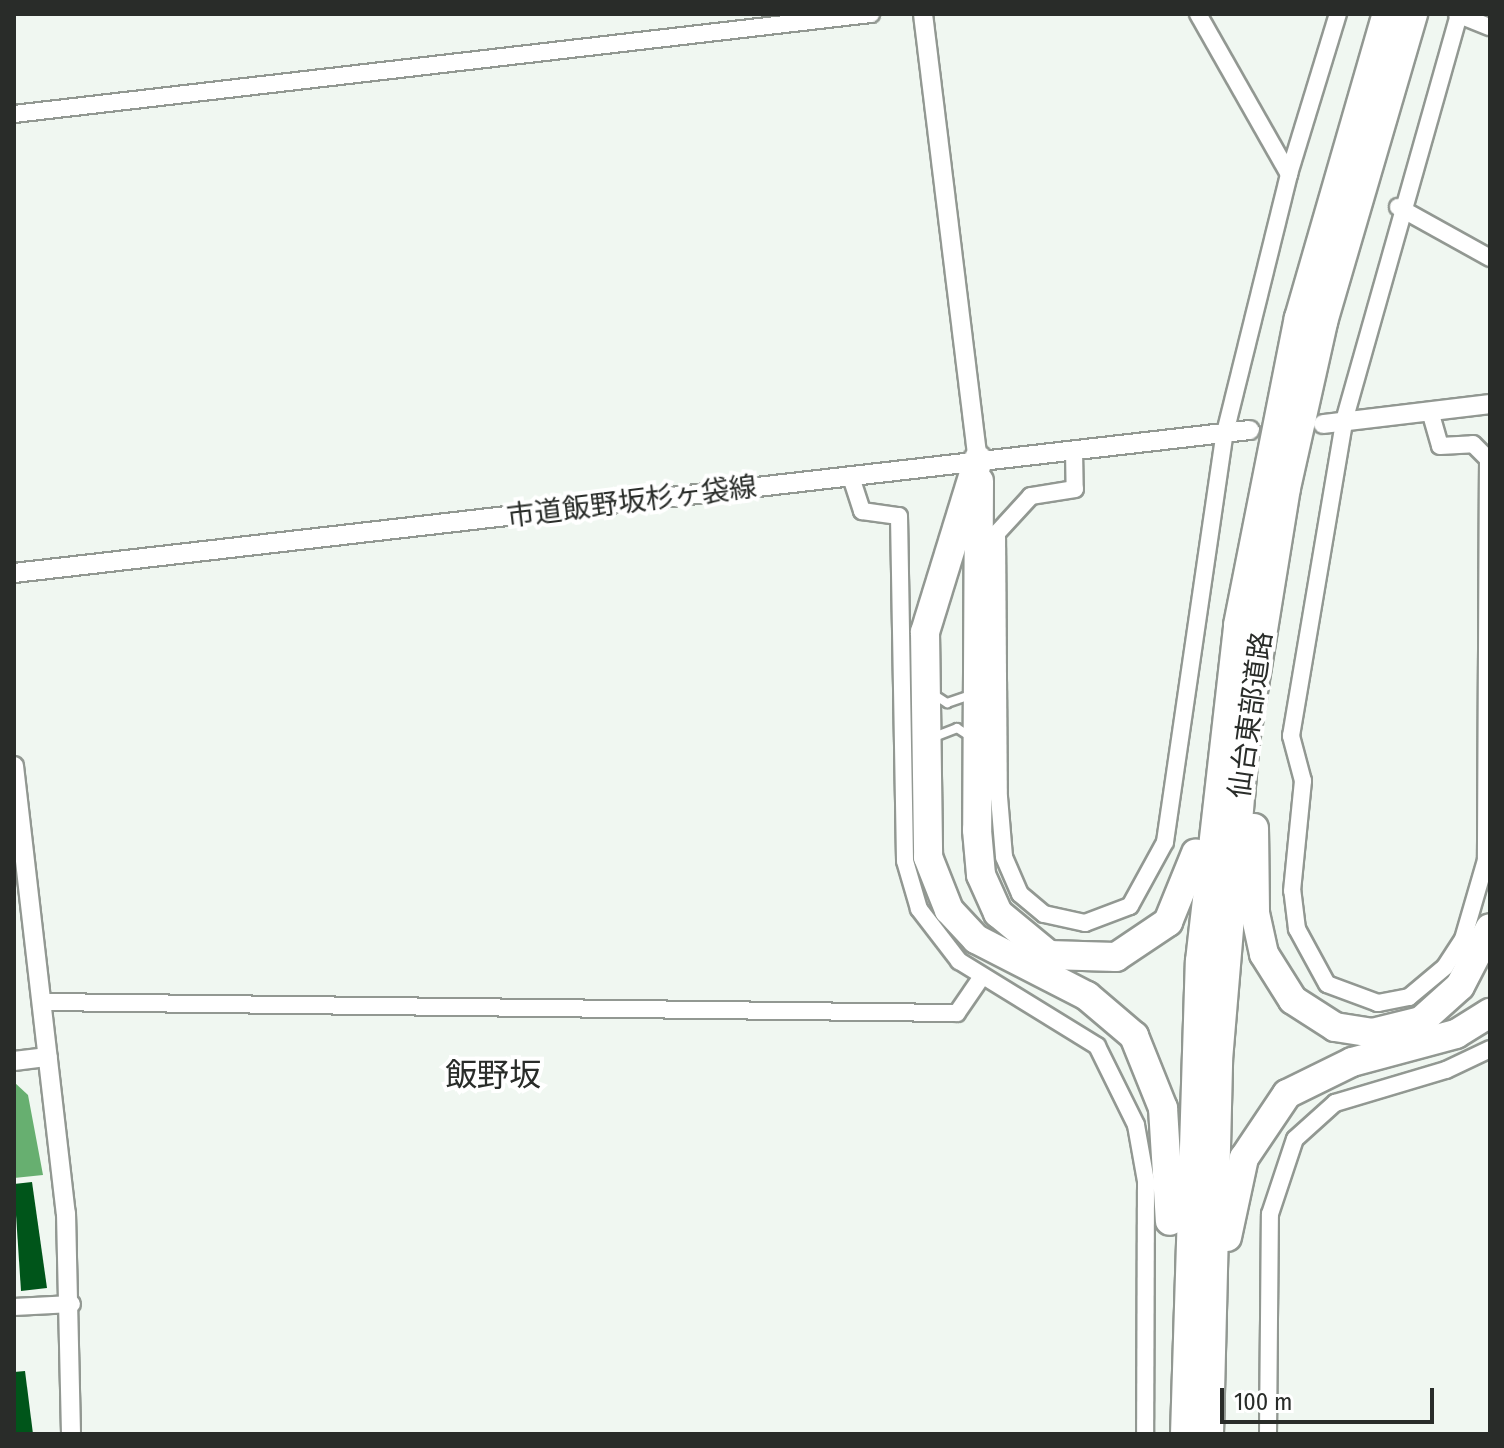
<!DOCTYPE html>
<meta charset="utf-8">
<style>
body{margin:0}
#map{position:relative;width:1504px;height:1448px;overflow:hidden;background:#f0f7f1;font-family:"Fira Sans Condensed","Noto Sans JP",sans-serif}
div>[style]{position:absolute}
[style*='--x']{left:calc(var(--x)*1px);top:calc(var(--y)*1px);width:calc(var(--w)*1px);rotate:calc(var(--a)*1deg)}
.water>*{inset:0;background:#67af70}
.building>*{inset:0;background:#00551a}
.roads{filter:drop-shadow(2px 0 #929892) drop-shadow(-2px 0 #929892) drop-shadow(0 2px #929892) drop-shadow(0 -2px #929892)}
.service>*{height:8px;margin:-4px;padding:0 4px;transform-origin:4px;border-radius:4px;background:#fff}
.minor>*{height:16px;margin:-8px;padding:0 8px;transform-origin:8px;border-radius:8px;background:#fff}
.tertiary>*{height:18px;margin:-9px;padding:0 9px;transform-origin:9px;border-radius:9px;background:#fff}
.motorway>*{height:28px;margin:-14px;padding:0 14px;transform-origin:14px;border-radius:14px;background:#fff}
span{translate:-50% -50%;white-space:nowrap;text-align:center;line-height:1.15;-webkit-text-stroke:8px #fff;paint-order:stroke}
.street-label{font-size:28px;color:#292c29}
.quarter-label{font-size:32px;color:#292c29}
.frame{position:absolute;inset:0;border:16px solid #292c29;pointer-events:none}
.scale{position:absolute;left:1220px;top:1388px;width:214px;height:36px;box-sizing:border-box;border:4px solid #292c29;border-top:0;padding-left:10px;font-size:24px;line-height:28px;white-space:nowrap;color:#292c29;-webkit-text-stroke:6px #fff;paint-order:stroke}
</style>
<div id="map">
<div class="water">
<div style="clip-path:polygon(14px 1082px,28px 1095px,43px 1175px,14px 1178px)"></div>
</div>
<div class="building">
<div style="clip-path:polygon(32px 1182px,47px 1288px,21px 1291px,14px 1184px)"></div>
<div style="clip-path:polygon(25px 1371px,33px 1434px,14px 1434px,14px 1372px)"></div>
</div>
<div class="roads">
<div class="service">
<div style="--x:933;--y:694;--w:17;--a:33"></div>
<div style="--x:947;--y:703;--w:24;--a:-19"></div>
<div style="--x:934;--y:737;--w:25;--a:-21"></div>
<div style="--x:957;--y:728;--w:17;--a:33"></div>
</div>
<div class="minor">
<div style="--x:1198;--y:14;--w:184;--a:60.4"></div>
<div style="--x:1457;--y:14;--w:35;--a:22"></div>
<div style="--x:14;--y:114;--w:863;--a:-6.66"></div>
<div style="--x:1398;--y:207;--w:105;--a:29"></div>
<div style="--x:1430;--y:411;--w:36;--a:74"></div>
<div style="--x:1440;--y:446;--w:33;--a:-3"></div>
<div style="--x:1473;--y:444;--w:21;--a:45"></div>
<div style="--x:1488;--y:459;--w:401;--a:90.3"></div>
<div style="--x:1486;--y:860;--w:82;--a:106.2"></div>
<div style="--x:1463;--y:939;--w:33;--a:123"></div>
<div style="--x:1445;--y:967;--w:47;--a:140.2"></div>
<div style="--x:1409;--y:997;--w:32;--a:169"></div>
<div style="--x:1378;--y:1003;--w:54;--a:-159.6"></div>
<div style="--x:1327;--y:984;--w:63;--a:-118.6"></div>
<div style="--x:1297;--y:929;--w:38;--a:-97"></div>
<div style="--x:1292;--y:891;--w:111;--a:-84.3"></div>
<div style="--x:1303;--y:781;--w:47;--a:-104.9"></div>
<div style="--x:1291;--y:736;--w:319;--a:-80.4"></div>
<div style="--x:1344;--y:421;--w:423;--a:-74.2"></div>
<div style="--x:1074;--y:450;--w:39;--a:89"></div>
<div style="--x:1075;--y:489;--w:45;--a:171"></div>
<div style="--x:1031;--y:496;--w:50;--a:132.6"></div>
<div style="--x:997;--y:533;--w:264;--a:89.6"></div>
<div style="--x:999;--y:797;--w:60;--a:85.2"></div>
<div style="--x:1004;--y:857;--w:40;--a:66.6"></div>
<div style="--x:1020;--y:894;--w:31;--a:40"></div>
<div style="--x:1044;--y:914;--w:42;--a:12.4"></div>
<div style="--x:1085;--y:923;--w:48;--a:-20.7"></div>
<div style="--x:1130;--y:906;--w:73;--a:-61.3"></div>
<div style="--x:1165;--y:842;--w:413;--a:-81.7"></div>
<div style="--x:1225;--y:433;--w:267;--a:-76.1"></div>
<div style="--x:1289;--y:174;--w:167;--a:-73"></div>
<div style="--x:851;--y:477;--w:36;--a:72"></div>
<div style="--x:862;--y:511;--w:37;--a:8"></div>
<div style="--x:899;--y:516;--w:345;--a:89"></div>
<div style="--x:905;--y:861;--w:50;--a:73.7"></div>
<div style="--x:919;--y:909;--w:66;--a:52.4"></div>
<div style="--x:959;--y:961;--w:162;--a:31.6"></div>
<div style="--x:1097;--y:1046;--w:88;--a:63.7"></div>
<div style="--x:1136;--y:1125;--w:57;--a:79.9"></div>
<div style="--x:1146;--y:1181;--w:253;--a:90.2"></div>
<div style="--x:42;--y:1002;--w:915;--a:0.69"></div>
<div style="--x:957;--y:1013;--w:42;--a:-55.6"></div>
<div style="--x:14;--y:1307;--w:58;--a:-3"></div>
<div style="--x:1268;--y:1434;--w:220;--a:-89.5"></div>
<div style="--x:1270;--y:1214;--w:79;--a:-71.6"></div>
<div style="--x:1295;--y:1139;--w:54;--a:-42"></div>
<div style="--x:1335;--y:1103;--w:116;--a:-16.6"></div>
<div style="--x:1446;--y:1070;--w:49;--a:-25.5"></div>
</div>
<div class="tertiary">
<div style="--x:923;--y:14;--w:449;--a:83"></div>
<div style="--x:1323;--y:424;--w:168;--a:-6.8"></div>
<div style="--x:14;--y:573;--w:1244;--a:-6.6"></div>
<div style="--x:14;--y:766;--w:450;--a:83.4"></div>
<div style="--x:66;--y:1213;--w:221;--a:88.7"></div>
<div style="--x:14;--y:1061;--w:34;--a:-7"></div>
</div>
<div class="motorway">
<div style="--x:978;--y:460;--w:180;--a:107.1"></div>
<div style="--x:925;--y:632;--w:225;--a:89.2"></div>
<div style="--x:928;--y:857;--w:57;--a:68.4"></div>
<div style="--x:949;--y:910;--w:40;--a:47"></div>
<div style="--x:976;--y:939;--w:125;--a:27.2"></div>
<div style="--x:1087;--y:996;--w:62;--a:40.4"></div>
<div style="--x:1134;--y:1036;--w:78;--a:68.1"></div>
<div style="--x:1163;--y:1108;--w:113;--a:86.5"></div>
<div style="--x:979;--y:481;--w:349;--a:90.3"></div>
<div style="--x:977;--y:830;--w:45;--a:84.9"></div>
<div style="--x:981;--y:875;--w:42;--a:65.9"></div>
<div style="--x:998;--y:913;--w:66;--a:39.5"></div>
<div style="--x:1049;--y:955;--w:67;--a:1.7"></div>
<div style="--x:1116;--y:957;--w:63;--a:-33.9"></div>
<div style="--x:1168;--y:922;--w:74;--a:-67.9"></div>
<div style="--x:1254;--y:828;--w:85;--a:89.3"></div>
<div style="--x:1255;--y:913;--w:42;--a:77.6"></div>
<div style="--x:1264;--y:954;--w:54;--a:57.8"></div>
<div style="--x:1293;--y:1000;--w:50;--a:32.7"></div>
<div style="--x:1335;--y:1027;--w:37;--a:9"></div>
<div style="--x:1372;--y:1033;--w:50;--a:-13.8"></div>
<div style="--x:1421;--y:1021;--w:52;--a:-41.9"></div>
<div style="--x:1460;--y:986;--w:65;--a:-62.7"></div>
<div style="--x:1227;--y:1237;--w:81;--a:-77.9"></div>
<div style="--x:1244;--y:1158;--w:77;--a:-56.1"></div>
<div style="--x:1287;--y:1094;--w:72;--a:-26.2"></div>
<div style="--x:1352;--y:1062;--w:108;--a:-15.1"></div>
<div style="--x:1456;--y:1034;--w:40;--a:-32"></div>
<div style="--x:1185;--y:1434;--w:473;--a:-88.2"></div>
<div style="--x:1200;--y:961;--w:338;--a:-83.5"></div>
<div style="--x:1238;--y:625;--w:313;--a:-78.8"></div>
<div style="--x:1299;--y:318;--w:316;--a:-73.9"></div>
<div style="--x:1209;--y:1434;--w:374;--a:-88.6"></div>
<div style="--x:1218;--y:1060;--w:320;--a:-85.2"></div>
<div style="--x:1245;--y:741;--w:256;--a:-80.8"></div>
<div style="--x:1286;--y:488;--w:170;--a:-77.4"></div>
<div style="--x:1323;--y:322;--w:321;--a:-73.7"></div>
</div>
</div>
<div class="street-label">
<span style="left:632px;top:502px;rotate:-7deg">市道飯野坂杉ヶ袋線</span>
<span style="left:1251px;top:715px;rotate:-82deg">仙台東部道路</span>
</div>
<div class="quarter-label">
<span style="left:493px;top:1075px">飯野坂</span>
</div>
<div class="frame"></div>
<div class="scale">100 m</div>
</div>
